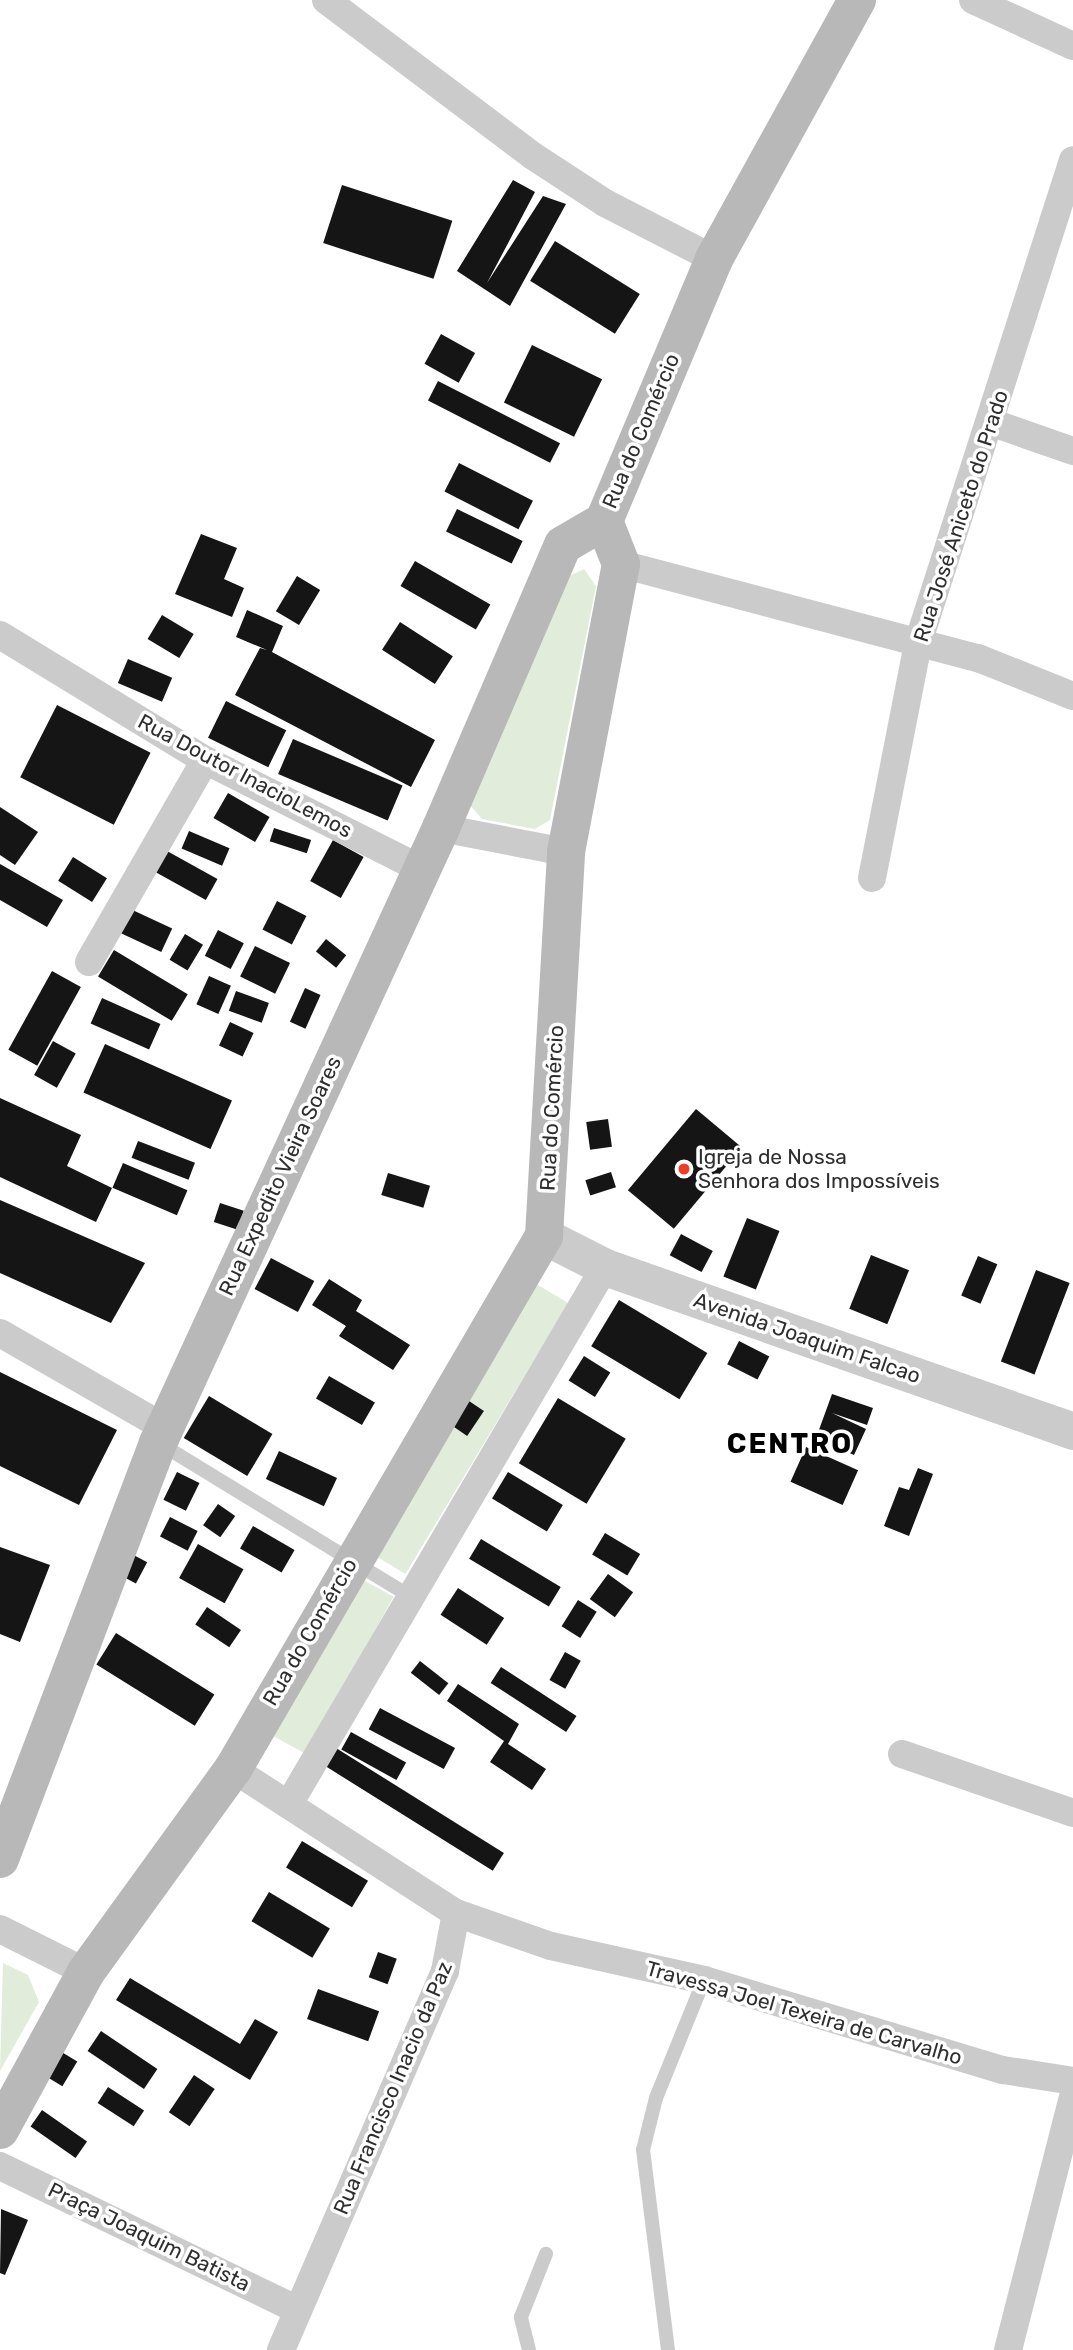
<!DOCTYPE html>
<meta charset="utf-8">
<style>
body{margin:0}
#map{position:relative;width:1073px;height:2350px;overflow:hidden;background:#fff;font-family:Rubik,sans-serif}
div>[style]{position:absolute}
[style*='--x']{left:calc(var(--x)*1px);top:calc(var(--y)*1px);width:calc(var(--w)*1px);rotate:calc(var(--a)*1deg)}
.green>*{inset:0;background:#e1ecdb;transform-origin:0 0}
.building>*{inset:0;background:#151515;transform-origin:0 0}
.service>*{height:14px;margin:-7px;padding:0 7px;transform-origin:7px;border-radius:7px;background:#cbcbcb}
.minor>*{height:28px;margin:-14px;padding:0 14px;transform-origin:14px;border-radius:14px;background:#cbcbcb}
.tertiary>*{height:37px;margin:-18.5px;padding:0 18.5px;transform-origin:18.5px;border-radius:18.5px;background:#cbcbcb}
.secondary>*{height:38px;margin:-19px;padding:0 19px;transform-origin:19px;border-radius:19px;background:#b8b8b8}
.dots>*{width:19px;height:19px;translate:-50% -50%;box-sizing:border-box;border:4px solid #fff;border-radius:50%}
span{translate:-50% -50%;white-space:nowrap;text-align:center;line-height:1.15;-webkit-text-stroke:7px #fff;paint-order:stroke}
.street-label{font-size:21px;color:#2e2e2e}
.poi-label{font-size:21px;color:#2e2e2e}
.left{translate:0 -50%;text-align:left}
.district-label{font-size:28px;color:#000;font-weight:700;letter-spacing:2px}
</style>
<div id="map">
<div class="green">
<div style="clip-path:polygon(584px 569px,596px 586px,550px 820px,535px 829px,482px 819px,469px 804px,565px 578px)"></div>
<div style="left:533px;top:1282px;width:41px;height:316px;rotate:31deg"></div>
<div style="left:356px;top:1576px;width:43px;height:180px;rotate:29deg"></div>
<div style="clip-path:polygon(3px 1963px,28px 1975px,39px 2002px,0 2071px)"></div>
</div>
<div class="building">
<div style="clip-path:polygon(513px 180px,535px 192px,487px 283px,543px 196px,566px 204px,510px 306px,457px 271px)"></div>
<div style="left:342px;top:185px;width:116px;height:61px;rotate:18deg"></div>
<div style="left:555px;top:241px;width:100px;height:47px;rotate:32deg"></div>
<div style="left:441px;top:334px;width:39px;height:34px;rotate:29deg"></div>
<div style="left:532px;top:345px;width:78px;height:64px;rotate:26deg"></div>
<div style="left:438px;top:381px;width:137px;height:22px;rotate:27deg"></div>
<div style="left:459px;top:463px;width:83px;height:32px;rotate:27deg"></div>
<div style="left:457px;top:509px;width:73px;height:25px;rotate:26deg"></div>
<div style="clip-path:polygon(201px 534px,237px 548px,224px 579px,244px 588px,232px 617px,175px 594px)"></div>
<div style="left:415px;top:561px;width:87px;height:29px;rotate:30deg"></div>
<div style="left:297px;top:576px;width:27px;height:41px;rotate:31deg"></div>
<div style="clip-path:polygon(247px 610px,283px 626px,272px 652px,435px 740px,411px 787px,235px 695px,260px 648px,267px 650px,236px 637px)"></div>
<div style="left:162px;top:615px;width:37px;height:28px;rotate:31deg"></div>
<div style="left:400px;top:622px;width:63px;height:33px;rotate:33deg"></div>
<div style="left:128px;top:659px;width:48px;height:26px;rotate:23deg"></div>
<div style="left:226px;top:701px;width:67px;height:41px;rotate:26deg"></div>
<div style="left:57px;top:705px;width:105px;height:81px;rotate:27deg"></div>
<div style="left:293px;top:739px;width:119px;height:38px;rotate:23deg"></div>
<div style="left:228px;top:793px;width:48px;height:29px;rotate:30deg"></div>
<div style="clip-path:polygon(0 807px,38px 832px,15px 865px,0 855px)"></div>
<div style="left:274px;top:828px;width:39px;height:14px;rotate:18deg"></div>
<div style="left:189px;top:831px;width:44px;height:19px;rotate:23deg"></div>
<div style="left:333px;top:840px;width:35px;height:47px;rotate:29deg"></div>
<div style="left:158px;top:846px;width:68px;height:24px;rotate:29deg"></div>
<div style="left:73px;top:857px;width:40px;height:28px;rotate:32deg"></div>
<div style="clip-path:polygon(0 864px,63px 900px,47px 927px,0 900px)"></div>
<div style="left:277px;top:901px;width:33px;height:32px;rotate:27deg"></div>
<div style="left:126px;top:907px;width:51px;height:26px;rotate:25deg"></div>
<div style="left:218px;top:930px;width:29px;height:29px;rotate:27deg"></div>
<div style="left:185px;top:934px;width:21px;height:30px;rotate:31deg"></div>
<div style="left:326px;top:939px;width:26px;height:16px;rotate:39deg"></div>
<div style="left:255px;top:946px;width:39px;height:34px;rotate:26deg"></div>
<div style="left:114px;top:950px;width:86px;height:31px;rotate:31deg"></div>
<div style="left:52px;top:971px;width:33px;height:90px;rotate:29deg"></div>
<div style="left:209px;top:976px;width:24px;height:31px;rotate:24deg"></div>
<div style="left:305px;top:988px;width:17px;height:37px;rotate:24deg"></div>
<div style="left:236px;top:991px;width:35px;height:21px;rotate:20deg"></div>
<div style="left:102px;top:998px;width:64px;height:28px;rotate:24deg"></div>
<div style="left:230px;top:1022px;width:26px;height:26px;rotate:25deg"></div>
<div style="left:53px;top:1041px;width:26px;height:39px;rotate:29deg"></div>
<div style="left:105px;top:1044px;width:139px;height:53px;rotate:24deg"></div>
<div style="clip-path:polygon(0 1098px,81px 1135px,67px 1166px,112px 1188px,96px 1222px,0 1177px)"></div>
<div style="left:696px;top:1109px;width:60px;height:106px;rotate:40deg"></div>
<div style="left:608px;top:1119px;width:28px;height:22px;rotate:82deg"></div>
<div style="left:138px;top:1141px;width:61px;height:18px;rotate:21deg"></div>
<div style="left:123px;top:1163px;width:70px;height:27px;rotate:23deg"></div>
<div style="left:611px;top:1172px;width:16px;height:27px;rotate:72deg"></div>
<div style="left:388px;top:1173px;width:44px;height:23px;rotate:17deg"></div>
<div style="clip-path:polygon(0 1200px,145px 1263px,111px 1323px,0 1273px)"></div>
<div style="left:220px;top:1203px;width:25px;height:20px;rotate:18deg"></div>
<div style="left:747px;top:1218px;width:35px;height:63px;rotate:22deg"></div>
<div style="left:681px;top:1234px;width:36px;height:24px;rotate:28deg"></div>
<div style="left:871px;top:1255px;width:41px;height:58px;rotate:22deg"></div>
<div style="left:978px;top:1256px;width:21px;height:43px;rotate:23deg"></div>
<div style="left:271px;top:1258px;width:49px;height:35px;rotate:28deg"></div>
<div style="left:1036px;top:1270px;width:36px;height:98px;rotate:21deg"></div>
<div style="clip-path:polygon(329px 1279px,362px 1300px,356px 1311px,410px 1345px,393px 1370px,339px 1336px,346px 1326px,312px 1305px)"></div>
<div style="left:619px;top:1300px;width:103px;height:54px;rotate:31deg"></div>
<div style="left:739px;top:1341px;width:34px;height:26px;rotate:27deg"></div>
<div style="left:584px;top:1356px;width:31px;height:29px;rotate:32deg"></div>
<div style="clip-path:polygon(0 1372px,117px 1430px,79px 1505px,0 1466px)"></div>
<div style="left:329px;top:1376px;width:53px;height:26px;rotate:30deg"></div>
<div style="clip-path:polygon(832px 1394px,873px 1408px,867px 1425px,832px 1413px,866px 1429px,854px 1455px,816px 1438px)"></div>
<div style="left:209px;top:1396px;width:74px;height:49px;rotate:31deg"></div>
<div style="left:558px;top:1398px;width:79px;height:76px;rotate:31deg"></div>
<div style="left:469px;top:1401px;width:18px;height:30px;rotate:34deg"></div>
<div style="left:806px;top:1447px;width:57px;height:38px;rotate:24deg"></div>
<div style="left:279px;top:1451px;width:64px;height:31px;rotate:25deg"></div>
<div style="clip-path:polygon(918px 1468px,933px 1474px,909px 1536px,884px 1526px,899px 1487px,909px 1490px)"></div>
<div style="left:177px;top:1472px;width:25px;height:31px;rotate:26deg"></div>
<div style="left:508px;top:1472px;width:64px;height:31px;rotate:31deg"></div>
<div style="left:218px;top:1504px;width:21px;height:26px;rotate:35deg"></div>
<div style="left:170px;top:1517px;width:31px;height:22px;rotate:27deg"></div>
<div style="left:253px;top:1526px;width:48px;height:26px;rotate:30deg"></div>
<div style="left:605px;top:1533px;width:41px;height:25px;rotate:31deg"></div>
<div style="left:481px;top:1539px;width:93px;height:23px;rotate:31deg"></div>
<div style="left:198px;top:1544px;width:52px;height:39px;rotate:29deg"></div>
<div style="clip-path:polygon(0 1547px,50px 1565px,20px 1642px,0 1634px)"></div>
<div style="left:126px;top:1551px;width:24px;height:24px;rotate:28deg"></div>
<div style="left:608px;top:1574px;width:31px;height:31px;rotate:36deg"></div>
<div style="left:458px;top:1588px;width:55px;height:32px;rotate:33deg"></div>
<div style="left:578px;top:1600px;width:22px;height:31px;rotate:32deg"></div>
<div style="left:207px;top:1607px;width:41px;height:21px;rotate:34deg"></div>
<div style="left:116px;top:1633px;width:116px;height:37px;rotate:32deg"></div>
<div style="left:565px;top:1652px;width:18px;height:32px;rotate:29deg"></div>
<div style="left:420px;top:1661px;width:36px;height:15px;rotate:38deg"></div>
<div style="left:501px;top:1667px;width:90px;height:19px;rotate:33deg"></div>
<div style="clip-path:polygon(458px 1684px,519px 1724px,508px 1744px,546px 1769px,532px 1790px,490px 1762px,504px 1741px,447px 1701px)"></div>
<div style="left:380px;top:1708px;width:85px;height:24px;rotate:28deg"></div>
<div style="left:351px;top:1732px;width:63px;height:20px;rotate:29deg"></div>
<div style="left:336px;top:1748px;width:198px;height:21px;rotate:32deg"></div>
<div style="left:302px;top:1841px;width:77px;height:31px;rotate:31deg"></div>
<div style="left:269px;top:1892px;width:71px;height:34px;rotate:31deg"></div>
<div style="left:378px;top:1952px;width:20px;height:27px;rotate:20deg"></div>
<div style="clip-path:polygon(130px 1978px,240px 2044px,255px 2019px,278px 2032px,250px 2080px,116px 2000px)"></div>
<div style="left:318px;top:1989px;width:65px;height:32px;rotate:20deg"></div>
<div style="left:101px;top:2031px;width:68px;height:24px;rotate:34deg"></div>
<div style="left:55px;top:2048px;width:26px;height:29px;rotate:31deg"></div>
<div style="left:194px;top:2075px;width:25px;height:45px;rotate:34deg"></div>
<div style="left:108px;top:2087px;width:43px;height:19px;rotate:33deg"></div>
<div style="left:42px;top:2110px;width:55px;height:20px;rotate:35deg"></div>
<div style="clip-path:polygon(1px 2209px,28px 2220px,5px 2275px,0 2273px)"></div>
</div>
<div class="service">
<div style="--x:159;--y:1443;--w:294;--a:31.4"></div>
<div style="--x:529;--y:2350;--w:34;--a:-104"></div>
<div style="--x:521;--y:2317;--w:68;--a:-68.4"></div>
<div style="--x:668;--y:2350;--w:202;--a:-97.1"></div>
<div style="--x:643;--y:2150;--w:54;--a:-76"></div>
<div style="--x:656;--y:2098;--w:127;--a:-67.9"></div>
</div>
<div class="minor">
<div style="--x:326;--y:0;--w:259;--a:37"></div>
<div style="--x:533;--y:156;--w:86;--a:33.1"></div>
<div style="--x:605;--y:203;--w:123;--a:27.2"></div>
<div style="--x:973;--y:0;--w:110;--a:24.7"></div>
<div style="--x:993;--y:423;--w:85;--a:19.3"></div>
<div style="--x:621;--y:564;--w:369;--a:14.8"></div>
<div style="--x:978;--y:658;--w:102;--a:21.8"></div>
<div style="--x:0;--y:635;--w:240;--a:31.4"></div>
<div style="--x:205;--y:760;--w:242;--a:26.8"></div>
<div style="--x:441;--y:828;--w:127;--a:10.9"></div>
<div style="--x:872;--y:878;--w:239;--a:-78.9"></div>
<div style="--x:918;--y:643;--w:507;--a:-72.21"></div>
<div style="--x:89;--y:962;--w:233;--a:-60.1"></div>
<div style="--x:0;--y:1333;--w:190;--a:29.9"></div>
<div style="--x:902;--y:1754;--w:181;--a:19"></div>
<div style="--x:233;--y:1769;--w:265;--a:32.9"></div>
<div style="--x:456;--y:1913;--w:101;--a:19.2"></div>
<div style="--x:551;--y:1946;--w:157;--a:12.5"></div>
<div style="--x:704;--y:1980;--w:312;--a:16.8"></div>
<div style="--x:1003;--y:2070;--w:71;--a:8.9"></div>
<div style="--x:289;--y:1804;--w:623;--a:-59.53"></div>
<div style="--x:0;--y:1929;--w:96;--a:26.6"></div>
<div style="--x:0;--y:2166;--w:331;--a:25.8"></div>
<div style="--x:281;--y:2350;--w:413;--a:-66.6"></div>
<div style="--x:445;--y:1971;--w:59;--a:-79.3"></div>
<div style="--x:1008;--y:2350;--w:261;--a:-75.6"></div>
</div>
<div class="tertiary">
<div style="--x:544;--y:1236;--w:68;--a:26.9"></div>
<div style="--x:605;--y:1267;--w:496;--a:19.3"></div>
</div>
<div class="secondary">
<div style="--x:0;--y:1859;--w:445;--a:-69.2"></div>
<div style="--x:158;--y:1443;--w:677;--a:-65.29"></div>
<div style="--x:441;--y:828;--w:308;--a:-66.7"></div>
<div style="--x:563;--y:545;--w:48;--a:-30.3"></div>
<div style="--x:0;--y:2130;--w:180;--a:-61.4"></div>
<div style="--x:86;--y:1972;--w:251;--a:-54.1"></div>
<div style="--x:233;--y:1769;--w:617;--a:-59.74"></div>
<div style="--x:544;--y:1236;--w:385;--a:-86.7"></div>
<div style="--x:566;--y:852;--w:293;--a:-79.2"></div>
<div style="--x:621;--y:564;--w:46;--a:-111.6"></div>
<div style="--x:604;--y:521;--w:284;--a:-67.2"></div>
<div style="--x:714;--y:259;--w:296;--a:-61.1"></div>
</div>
<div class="dots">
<div style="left:684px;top:1169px;background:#ed3f28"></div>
</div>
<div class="street-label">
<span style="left:641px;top:431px;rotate:-67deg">Rua do Comércio</span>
<span style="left:961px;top:516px;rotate:-72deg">Rua José Aniceto do Prado</span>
<span style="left:245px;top:776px;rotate:28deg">Rua Doutor InacioLemos</span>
<span style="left:552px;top:1108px;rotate:-87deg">Rua do Comércio</span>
<span style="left:280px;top:1176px;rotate:-65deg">Rua Expedito Vieira Soares</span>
<span style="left:807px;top:1338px;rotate:19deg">Avenida Joaquim Falcao</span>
<span style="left:310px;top:1632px;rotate:-60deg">Rua do Comércio</span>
<span style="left:804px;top:2013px;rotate:16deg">Travessa Joel Texeira de Carvalho</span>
<span style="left:393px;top:2088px;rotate:-67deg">Rua Francisco Inacio da Paz</span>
<span style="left:149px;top:2237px;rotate:26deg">Praça Joaquim Batista</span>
</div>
<div class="poi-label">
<span class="left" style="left:698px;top:1169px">Igreja de Nossa<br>Senhora dos Impossíveis</span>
</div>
<div class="district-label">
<span style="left:790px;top:1444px">CENTRO</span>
</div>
</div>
